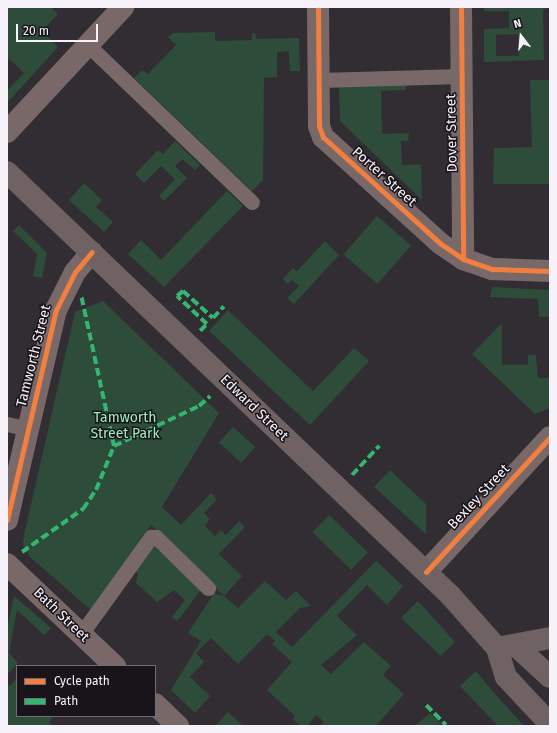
<!DOCTYPE html>
<style>
body{margin:0}
#map{position:relative;width:557px;height:733px;overflow:hidden;background:#312d33;font-family:"Fira Sans",sans-serif}
div>[style]{position:absolute}
[style*='--x']{left:calc(var(--x)*1px);top:calc(var(--y)*1px);width:calc(var(--w)*1px);rotate:calc(var(--a)*1deg)}
.green>*{inset:0;background:#2e4c3a;transform-origin:0 0}
.lane>*{height:15px;margin:-7.5px;padding:0 7.5px;transform-origin:7.5px;border-radius:7.5px;background:#786968}
.street>*{height:22px;margin:-11px;padding:0 11px;transform-origin:11px;border-radius:11px;background:#786968}
.secondary>*{height:22px;margin:-11px;padding:0 11px;transform-origin:11px;border-radius:11px;background:#706262}
.quiet>*{height:4px;margin-top:-2px;transform-origin:0;background:repeating-linear-gradient(90deg,#33b770 0 8px,transparent 0 12px)}
.cycleway>*{height:5px;margin:-2.5px;padding:0 2.5px;transform-origin:2.5px;border-radius:2.5px;background:#f27e40}
span{translate:-50% -50%;white-space:nowrap;text-align:center;line-height:1.15;-webkit-text-stroke:3px #18141a;paint-order:stroke}
.street-label{font-size:14px;color:#f7f2fa}
.park-label{font-size:14px;color:#9eeebd}
.frame{position:absolute;inset:0;border:8px solid #f7f2fa;pointer-events:none}
.legend{position:absolute;left:16px;top:665px;width:140px;height:52px;box-sizing:border-box;background:#18141a;border:1px solid #716d74;margin:0;padding:5px 7px;list-style:none;font-size:12px;color:#f7f2fa}
.legend li{display:flex;align-items:center;gap:8px;height:20px}
.legend b{width:20px;border:1px solid #716d74}
.north{position:absolute;left:501px;top:16px;width:40px;height:40px;-webkit-text-stroke:3px #18141a;paint-order:stroke;rotate:344deg;font-size:11px;font-weight:700;line-height:16px;text-align:center;color:#f7f2fa}
.north::after{content:'';display:block;margin:auto;width:14px;height:18px;background:#f7f2fa;clip-path:polygon(50% 0,100% 100%,50% 72%,0 100%)}
.scale{position:absolute;left:16px;top:24px;width:82px;height:18px;box-sizing:border-box;border:2px solid #f7f2fa;border-top:0;padding-left:5px;font-size:12px;line-height:14px;white-space:nowrap;color:#f7f2fa;-webkit-text-stroke:3px #18141a;paint-order:stroke}
</style>
<div id="map">
<div class="green">
<div style="clip-path:polygon(7px 7px,51px 7px,58px 14px,42px 31px,58px 47px,7px 103px,7px 91px,24px 73px,7px 57px)"></div>
<div style="clip-path:polygon(evenodd,484px 7px,550px 7px,543px 10px,544px 60px,484px 62px,484px 29px,509px 28px,509px 11px,484px 11px,484px 7px,518px 34px,519px 56px,496px 56px,496px 35px,518px 34px)"></div>
<div style="clip-path:polygon(215px 32px,215px 41px,252px 40px,252px 33px,255px 33px,256px 39px,299px 38px,300px 71px,290px 71px,289px 51px,277px 52px,277px 77px,264px 78px,263px 180px,252px 191px,134px 78px,142px 70px,148px 74px,176px 45px,168px 37px,173px 33px)"></div>
<div style="clip-path:polygon(530px 80px,550px 80px,550px 184px,493px 184px,494px 148px,532px 147px)"></div>
<div style="clip-path:polygon(406px 83px,406px 90px,381px 91px,382px 134px,409px 133px,408px 141px,401px 141px,402px 165px,421px 165px,422px 200px,340px 121px,339px 84px)"></div>
<div style="clip-path:polygon(175px 141px,200px 165px,195px 170px,182px 159px,175px 166px,187px 178px,164px 201px,159px 196px,175px 179px,161px 166px,144px 183px,135px 174px,158px 150px,163px 154px)"></div>
<div style="clip-path:polygon(84px 183px,102px 200px,96px 207px,113px 222px,104px 232px,69px 200px)"></div>
<div style="clip-path:polygon(227px 191px,243px 206px,164px 287px,128px 254px,141px 240px,161px 260px)"></div>
<div style="left:377px;top:216px;width:45px;height:51px;rotate:41deg"></div>
<div style="clip-path:polygon(19px 225px,47px 253px,42px 278px,33px 276px,37px 254px,13px 231px)"></div>
<div style="clip-path:polygon(325px 241px,339px 255px,294px 304px,287px 298px,299px 286px,292px 280px,288px 284px,283px 279px,293px 268px,297px 271px)"></div>
<div style="clip-path:polygon(492px 287px,550px 290px,550px 317px,539px 317px,538px 299px,490px 297px)"></div>
<div style="clip-path:polygon(103px 301px,219px 413px,162px 507px,181px 525px,211px 493px,217px 499px,204px 513px,210px 519px,205px 526px,215px 536px,221px 530px,226px 535px,239px 521px,245px 527px,219px 554px,242px 576px,224px 596px,238px 608px,265px 581px,286px 600px,296px 591px,311px 606px,300px 608px,276px 632px,292px 647px,376px 561px,403px 586px,387px 605px,367px 585px,337px 616px,357px 635px,321px 665px,331px 674px,364px 642px,391px 666px,383px 675px,404px 694px,376px 726px,320px 726px,324px 722px,316px 715px,308px 726px,300px 726px,293px 719px,295px 716px,267px 690px,292px 662px,272px 644px,275px 641px,267px 634px,238px 664px,211px 638px,196px 653px,204px 662px,190px 677px,210px 696px,195px 713px,171px 690px,201px 641px,188px 633px,214px 593px,224px 596px,151px 525px,92px 611px,30px 557px,23px 545px,24px 535px,75px 312px)"></div>
<div style="clip-path:polygon(228px 310px,313px 391px,354px 348px,369px 361px,310px 425px,209px 331px)"></div>
<div style="clip-path:polygon(502px 323px,502px 365px,528px 365px,528px 355px,536px 355px,538px 378px,550px 378px,550px 408px,535px 414px,472px 354px)"></div>
<div style="left:233px;top:427px;width:30px;height:21px;rotate:42deg"></div>
<div style="clip-path:polygon(390px 470px,426px 504px,426px 534px,374px 487px)"></div>
<div style="left:329px;top:515px;width:54px;height:24px;rotate:44deg"></div>
<div style="clip-path:polygon(154px 546px,201px 590px,177px 621px,172px 617px,185px 600px,174px 590px,157px 602px,136px 583px,138px 574px,134px 569px)"></div>
<div style="clip-path:polygon(14px 596px,51px 628px,44px 635px,17px 610px,9px 653px,18px 663px,7px 675px,7px 629px)"></div>
<div style="clip-path:polygon(418px 601px,455px 642px,441px 656px,401px 618px)"></div>
<div style="clip-path:polygon(476px 671px,487px 685px,524px 726px,498px 726px,460px 686px)"></div>
<div style="clip-path:polygon(17px 678px,17px 716px,53px 716px,49px 722px,53px 726px,7px 726px,7px 683px,10px 686px)"></div>
<div style="clip-path:polygon(228px 712px,243px 726px,215px 726px)"></div>
<div style="clip-path:polygon(430px 713px,441px 724px,438px 726px,415px 726px)"></div>
</div>
<div class="lane">
<div style="--x:88;--y:45;--w:227;--a:43.8"></div>
<div style="--x:319;--y:80;--w:143;--a:-1.6"></div>
<div style="--x:7;--y:424;--w:23;--a:13"></div>
<div style="--x:81;--y:634;--w:120;--a:-54.2"></div>
<div style="--x:151;--y:537;--w:5;--a:0"></div>
<div style="--x:156;--y:537;--w:73;--a:44.4"></div>
</div>
<div class="street">
<div style="--x:318;--y:7;--w:119;--a:89.5"></div>
<div style="--x:319;--y:126;--w:12;--a:70"></div>
<div style="--x:323;--y:137;--w:159;--a:42.2"></div>
<div style="--x:441;--y:244;--w:27;--a:34"></div>
<div style="--x:463;--y:259;--w:31;--a:19"></div>
<div style="--x:492;--y:269;--w:58;--a:2"></div>
<div style="--x:461;--y:7;--w:252;--a:89.5"></div>
<div style="--x:7;--y:132;--w:171;--a:-47.1"></div>
<div style="--x:7;--y:520;--w:216;--a:-76.9"></div>
<div style="--x:56;--y:310;--w:42;--a:-63.4"></div>
<div style="--x:75;--y:272;--w:26;--a:-50"></div>
<div style="--x:7;--y:564;--w:149;--a:43.4"></div>
<div style="--x:426;--y:572;--w:183;--a:-47.4"></div>
<div style="--x:155;--y:704;--w:32;--a:44"></div>
</div>
<div class="secondary">
<div style="--x:7;--y:172;--w:613;--a:43.68"></div>
<div style="--x:450;--y:595;--w:71;--a:48.4"></div>
<div style="--x:497;--y:648;--w:30;--a:73"></div>
<div style="--x:506;--y:677;--w:64;--a:46.9"></div>
<div style="--x:516;--y:646;--w:46;--a:42.4"></div>
<div style="--x:497;--y:648;--w:54;--a:-10.7"></div>
</div>
<div class="quiet">
<div style="--x:200;--y:331;--w:10;--a:-45"></div>
<div style="--x:207;--y:324;--w:41;--a:-137"></div>
<div style="--x:177;--y:296;--w:8;--a:-40"></div>
<div style="--x:183;--y:291;--w:40;--a:42"></div>
<div style="--x:213;--y:318;--w:16;--a:-47"></div>
<div style="--x:114;--y:446;--w:94;--a:-25.2"></div>
<div style="--x:199;--y:406;--w:15;--a:-42"></div>
<div style="--x:352;--y:475;--w:40;--a:-47"></div>
<div style="--x:22;--y:552;--w:75;--a:-35.2"></div>
<div style="--x:83;--y:509;--w:23;--a:-56"></div>
<div style="--x:96;--y:490;--w:48;--a:-67.8"></div>
<div style="--x:114;--y:446;--w:155;--a:-102.3"></div>
<div style="--x:426;--y:705;--w:28;--a:45"></div>
</div>
<div class="cycleway">
<div style="--x:318;--y:7;--w:119;--a:89.5"></div>
<div style="--x:319;--y:126;--w:12;--a:70"></div>
<div style="--x:323;--y:137;--w:159;--a:42.2"></div>
<div style="--x:441;--y:244;--w:27;--a:34"></div>
<div style="--x:463;--y:259;--w:31;--a:19"></div>
<div style="--x:492;--y:269;--w:58;--a:2"></div>
<div style="--x:461;--y:7;--w:252;--a:89.5"></div>
<div style="--x:7;--y:520;--w:216;--a:-76.9"></div>
<div style="--x:56;--y:310;--w:42;--a:-63.4"></div>
<div style="--x:75;--y:272;--w:26;--a:-50"></div>
<div style="--x:426;--y:572;--w:183;--a:-47.4"></div>
</div>
<div class="street-label">
<span style="left:452px;top:133px;rotate:-91deg">Dover Street</span>
<span style="left:384px;top:177px;rotate:42deg">Porter Street</span>
<span style="left:34px;top:356px;rotate:-76deg">Tamworth Street</span>
<span style="left:254px;top:408px;rotate:44deg">Edward Street</span>
<span style="left:479px;top:497px;rotate:-47deg">Bexley Street</span>
<span style="left:61px;top:615px;rotate:44deg">Bath Street</span>
</div>
<div class="park-label">
<span style="left:125px;top:426px">Tamworth<br>Street Park</span>
</div>
<div class="frame"></div>
<ul class="legend">
<li><b style="height:5px;background:#f27e40"></b>Cycle path</li>
<li><b style="height:5px;background:#33b770"></b>Path</li>
</ul>
<div class="north">N</div>
<div class="scale">20 m</div>
</div>
